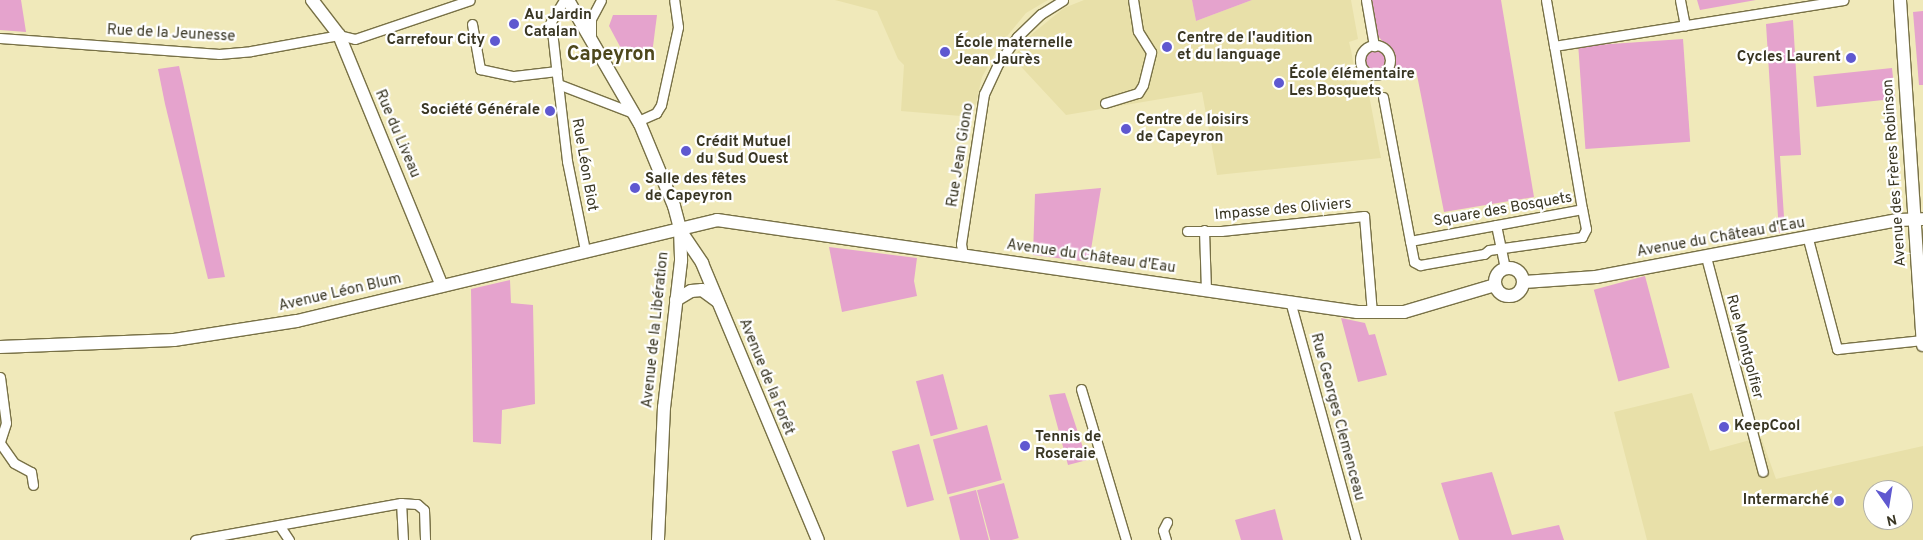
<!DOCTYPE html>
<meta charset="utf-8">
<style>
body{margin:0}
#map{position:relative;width:1923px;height:540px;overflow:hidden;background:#f0e9ba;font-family:Overpass,sans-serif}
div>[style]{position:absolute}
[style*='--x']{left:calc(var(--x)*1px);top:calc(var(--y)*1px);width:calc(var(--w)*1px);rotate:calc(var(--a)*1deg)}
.built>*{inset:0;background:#e8e0a9}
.green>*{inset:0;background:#e5a3cd;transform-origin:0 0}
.round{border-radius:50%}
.roads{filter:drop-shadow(1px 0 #787146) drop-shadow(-1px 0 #787146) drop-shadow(0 1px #787146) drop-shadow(0 -1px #787146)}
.street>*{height:9px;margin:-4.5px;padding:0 4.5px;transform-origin:4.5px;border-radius:4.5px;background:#fff}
.street>.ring{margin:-4.5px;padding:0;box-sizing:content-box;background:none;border:9px solid #fff;border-radius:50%}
.secondary>*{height:12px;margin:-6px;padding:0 6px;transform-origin:6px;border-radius:6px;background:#fff}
.secondary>.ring{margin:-6px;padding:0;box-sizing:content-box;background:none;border:12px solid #fff;border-radius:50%}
.dots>*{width:14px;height:14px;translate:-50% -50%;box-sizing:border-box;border:2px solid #fff;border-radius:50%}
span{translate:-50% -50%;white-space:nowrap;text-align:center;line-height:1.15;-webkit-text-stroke:4.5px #fff;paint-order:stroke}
.poi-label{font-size:15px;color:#393623;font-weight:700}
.left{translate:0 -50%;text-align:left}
.right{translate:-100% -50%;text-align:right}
.street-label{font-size:15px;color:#393623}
.district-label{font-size:20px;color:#4d471c;font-weight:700}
.north{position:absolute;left:1863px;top:480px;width:50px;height:50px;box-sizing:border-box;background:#fff;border:1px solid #b0afa7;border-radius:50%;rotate:167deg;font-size:14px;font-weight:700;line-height:20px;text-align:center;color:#393623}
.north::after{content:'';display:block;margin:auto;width:18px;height:22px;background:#5f58d0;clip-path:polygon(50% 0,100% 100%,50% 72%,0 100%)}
</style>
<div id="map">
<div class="built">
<div style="clip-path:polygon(835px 0,1048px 0,1026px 13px,1000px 45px,982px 77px,973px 117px,901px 111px,904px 65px,898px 59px,877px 11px)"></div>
<div style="clip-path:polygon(1084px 0,1192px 0,1196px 21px,1252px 0,1351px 0,1358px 39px,1349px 42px,1351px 50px,1359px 95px,1369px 95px,1381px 158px,1217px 175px,1202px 92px,1066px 115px,1013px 58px,1032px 34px,1064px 8px)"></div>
<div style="clip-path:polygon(evenodd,1692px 393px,1710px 451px,1761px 437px,1776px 479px,1923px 446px,1923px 540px,1647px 540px,1614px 412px,1692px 393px,1873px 490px,1903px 490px,1903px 520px,1873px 520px,1873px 490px)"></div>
</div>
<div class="green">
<div style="clip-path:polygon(0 0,21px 0,26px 32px,0 30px)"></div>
<div style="clip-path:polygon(1192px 0,1252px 0,1196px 21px)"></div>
<div style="clip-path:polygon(1372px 0,1501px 0,1534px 197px,1444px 212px,1416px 70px,1394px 72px,1389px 49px,1378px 36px)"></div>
<div style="clip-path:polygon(1697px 0,1756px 0,1700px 10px)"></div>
<div style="clip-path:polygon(1923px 11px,1923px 85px,1919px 85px,1913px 12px)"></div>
<div style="clip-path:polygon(613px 15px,657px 15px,652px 54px,624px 54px,609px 26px)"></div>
<div style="clip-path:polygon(1793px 20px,1801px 155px,1780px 156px,1785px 232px,1779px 233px,1766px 24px)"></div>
<div style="left:1683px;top:39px;width:103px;height:105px;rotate:86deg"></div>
<div class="round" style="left:1365px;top:50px;width:20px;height:20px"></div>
<div style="clip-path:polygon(179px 66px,183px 83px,225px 277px,208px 279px,165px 104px,158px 69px)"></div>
<div style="left:1892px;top:68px;width:31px;height:79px;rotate:84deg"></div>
<div style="clip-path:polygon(1101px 188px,1089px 262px,1033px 255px,1035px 194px)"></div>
<div style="clip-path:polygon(829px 247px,917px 258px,914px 281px,917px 296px,842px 312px)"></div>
<div style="left:1645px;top:276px;width:95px;height:53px;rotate:75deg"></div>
<div style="clip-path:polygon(510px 280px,511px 303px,533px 305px,535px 404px,502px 410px,501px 444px,473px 442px,471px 289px)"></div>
<div style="clip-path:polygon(1341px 318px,1365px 323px,1369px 335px,1375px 334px,1387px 375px,1358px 382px)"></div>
<div style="left:943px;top:374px;width:57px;height:28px;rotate:75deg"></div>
<div style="clip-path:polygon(1065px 393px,1087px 460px,1068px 465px,1049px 395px)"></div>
<div style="left:987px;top:425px;width:57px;height:56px;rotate:75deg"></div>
<div style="left:919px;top:444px;width:58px;height:28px;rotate:75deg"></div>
<div style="clip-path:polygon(1492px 472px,1512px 535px,1559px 525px,1564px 540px,1459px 540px,1441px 483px)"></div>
<div style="left:1004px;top:483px;width:57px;height:28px;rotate:75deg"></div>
<div style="clip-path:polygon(976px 490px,989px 540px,960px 540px,949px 497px)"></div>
<div style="clip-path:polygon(1275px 509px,1283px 540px,1241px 540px,1235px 520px)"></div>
</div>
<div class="roads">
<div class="street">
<div style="--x:564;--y:0;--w:26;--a:121"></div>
<div style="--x:551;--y:22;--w:62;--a:83.6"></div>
<div style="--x:558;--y:84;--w:80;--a:21.1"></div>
<div style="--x:1366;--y:0;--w:47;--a:80.1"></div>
<div style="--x:1546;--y:0;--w:47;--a:80.1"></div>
<div style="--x:1554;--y:46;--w:293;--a:-9"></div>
<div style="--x:1680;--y:0;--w:26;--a:79"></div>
<div style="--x:472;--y:24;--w:46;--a:79.9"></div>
<div style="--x:480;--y:69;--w:35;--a:12"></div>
<div style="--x:514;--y:76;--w:43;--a:-6.6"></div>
<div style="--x:591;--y:35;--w:16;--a:-90"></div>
<div style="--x:591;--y:19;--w:21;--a:-62"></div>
<div style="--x:0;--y:38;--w:220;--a:4.2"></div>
<div style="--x:219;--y:54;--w:32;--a:-5"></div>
<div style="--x:251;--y:51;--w:89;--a:-10.3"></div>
<div style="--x:339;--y:35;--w:16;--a:14"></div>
<div style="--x:355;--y:39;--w:121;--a:-18.7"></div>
<div class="ring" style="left:1360px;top:45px;width:21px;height:21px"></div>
<div style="--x:558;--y:84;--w:78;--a:83.3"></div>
<div style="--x:567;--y:161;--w:91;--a:78.6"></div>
<div style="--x:1383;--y:97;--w:147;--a:79.4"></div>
<div style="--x:1410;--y:241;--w:175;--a:-10.5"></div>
<div style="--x:1582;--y:209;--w:165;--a:-99.7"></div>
<div style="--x:1105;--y:103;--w:34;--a:-17"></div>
<div style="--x:1138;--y:93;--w:9;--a:-58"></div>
<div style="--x:1143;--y:85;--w:34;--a:-76"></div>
<div style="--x:1151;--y:52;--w:25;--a:-122"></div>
<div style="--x:1138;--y:31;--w:31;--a:-99"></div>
<div style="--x:638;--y:121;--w:20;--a:-24"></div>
<div style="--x:656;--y:113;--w:9;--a:-58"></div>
<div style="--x:661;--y:105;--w:80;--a:-77.7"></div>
<div style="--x:678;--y:27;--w:27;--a:-98"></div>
<div style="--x:1496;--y:225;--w:44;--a:78.2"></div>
<div style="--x:1204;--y:230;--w:59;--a:88.1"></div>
<div style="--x:1187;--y:231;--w:34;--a:0"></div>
<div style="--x:1221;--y:231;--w:144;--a:-6"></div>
<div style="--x:1364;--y:216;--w:97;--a:85.3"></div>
<div style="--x:1808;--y:239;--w:114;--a:75.2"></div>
<div style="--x:1837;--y:349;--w:86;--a:-6"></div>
<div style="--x:1410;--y:241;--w:21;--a:79"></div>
<div style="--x:1414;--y:262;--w:7;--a:27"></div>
<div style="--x:1420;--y:265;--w:65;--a:-9.8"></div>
<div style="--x:1484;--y:254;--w:6;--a:-39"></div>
<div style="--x:1489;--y:250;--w:94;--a:-8"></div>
<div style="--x:1582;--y:237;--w:9;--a:-63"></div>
<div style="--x:1586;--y:229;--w:20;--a:-101"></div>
<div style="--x:963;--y:255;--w:11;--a:-100"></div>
<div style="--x:961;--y:244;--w:152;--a:-81.3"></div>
<div style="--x:984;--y:94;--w:33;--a:-65"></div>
<div style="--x:998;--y:64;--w:33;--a:-55"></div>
<div style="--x:1017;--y:37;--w:33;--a:-44"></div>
<div style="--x:1041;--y:14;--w:26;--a:-32"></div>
<div style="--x:1706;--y:257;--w:222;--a:75.2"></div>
<div style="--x:1290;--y:301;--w:248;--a:74.6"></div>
<div style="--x:0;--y:377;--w:46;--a:82.6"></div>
<div style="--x:6;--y:423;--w:20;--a:108"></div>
<div style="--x:1081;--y:389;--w:158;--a:73.4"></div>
<div style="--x:0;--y:443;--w:24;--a:55"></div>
<div style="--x:14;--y:463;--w:19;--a:28"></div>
<div style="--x:31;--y:472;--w:13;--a:81"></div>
<div style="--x:279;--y:525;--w:18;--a:56"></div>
<div style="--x:195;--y:540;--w:209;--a:-10.2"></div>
<div style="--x:403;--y:540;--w:37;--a:-93"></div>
<div style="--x:401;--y:503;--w:16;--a:4"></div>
<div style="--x:417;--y:504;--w:9;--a:41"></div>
<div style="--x:424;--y:510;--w:30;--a:88"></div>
<div style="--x:1166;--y:540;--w:10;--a:-107"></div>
<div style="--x:1163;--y:530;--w:9;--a:-63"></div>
</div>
<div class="secondary">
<div style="--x:312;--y:0;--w:44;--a:52.4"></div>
<div style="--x:339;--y:35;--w:271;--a:67.7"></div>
<div style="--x:568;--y:0;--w:143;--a:59.9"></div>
<div style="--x:640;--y:124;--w:89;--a:67.5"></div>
<div style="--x:674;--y:206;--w:24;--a:75"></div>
<div style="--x:680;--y:229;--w:32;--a:88"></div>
<div style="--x:681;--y:261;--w:147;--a:96.6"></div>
<div style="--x:664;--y:407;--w:133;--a:92.6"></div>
<div style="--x:1900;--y:0;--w:346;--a:86.2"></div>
<div style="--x:680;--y:230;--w:40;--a:56"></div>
<div style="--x:702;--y:263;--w:300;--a:67.3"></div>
<div class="ring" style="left:1495px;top:268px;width:16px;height:16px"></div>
<div style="--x:1524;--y:282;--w:72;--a:-4"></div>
<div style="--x:1596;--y:277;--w:307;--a:-10.7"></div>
<div style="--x:1898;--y:220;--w:25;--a:-2"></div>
<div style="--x:676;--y:300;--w:17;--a:-31"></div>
<div style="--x:691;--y:291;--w:11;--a:-5"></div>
<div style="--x:702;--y:290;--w:19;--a:36"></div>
<div style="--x:0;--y:347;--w:174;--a:-2.3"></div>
<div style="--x:174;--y:340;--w:124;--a:-8.8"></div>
<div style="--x:297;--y:321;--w:432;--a:-13.5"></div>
<div style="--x:717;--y:220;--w:647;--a:8.18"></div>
<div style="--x:1357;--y:312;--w:47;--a:0"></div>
<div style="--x:1404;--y:312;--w:95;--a:-16.5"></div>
</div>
</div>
<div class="dots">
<div style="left:514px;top:24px;background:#5f58d0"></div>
<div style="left:495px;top:41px;background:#5f58d0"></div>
<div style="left:1167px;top:47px;background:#5f58d0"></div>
<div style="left:945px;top:52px;background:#5f58d0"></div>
<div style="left:1851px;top:58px;background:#5f58d0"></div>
<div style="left:1279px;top:83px;background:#5f58d0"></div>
<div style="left:550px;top:111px;background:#5f58d0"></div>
<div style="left:1126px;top:129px;background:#5f58d0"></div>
<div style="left:686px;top:151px;background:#5f58d0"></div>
<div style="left:635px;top:188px;background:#5f58d0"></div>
<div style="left:1724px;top:427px;background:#5f58d0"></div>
<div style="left:1025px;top:446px;background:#5f58d0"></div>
<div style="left:1839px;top:501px;background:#5f58d0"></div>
</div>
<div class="poi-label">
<span class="left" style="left:524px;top:24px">Au Jardin<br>Catalan</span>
<span class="left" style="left:1177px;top:47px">Centre de l'audition<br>et du language</span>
<span class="right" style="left:485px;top:41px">Carrefour City</span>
<span class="left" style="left:955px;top:52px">École maternelle<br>Jean Jaurès</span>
<span class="right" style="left:1841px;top:58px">Cycles Laurent</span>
<span class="left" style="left:1289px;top:83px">École élémentaire<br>Les Bosquets</span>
<span class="right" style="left:540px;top:111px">Société Générale</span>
<span class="left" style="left:1136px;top:129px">Centre de loisirs<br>de Capeyron</span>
<span class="left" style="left:696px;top:151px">Crédit Mutuel<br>du Sud Ouest</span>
<span class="left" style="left:645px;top:188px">Salle des fêtes<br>de Capeyron</span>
<span class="left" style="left:1734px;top:427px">KeepCool</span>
<span class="left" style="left:1035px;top:446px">Tennis de<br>Roseraie</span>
<span class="right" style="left:1829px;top:501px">Intermarché</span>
</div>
<div class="street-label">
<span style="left:171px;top:34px;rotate:3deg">Rue de la Jeunesse</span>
<span style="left:397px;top:134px;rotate:67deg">Rue du Liveau</span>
<span style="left:961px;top:155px;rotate:-81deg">Rue Jean Giono</span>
<span style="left:584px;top:165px;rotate:80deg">Rue Léon Biot</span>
<span style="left:1895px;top:173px;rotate:-94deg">Avenue des Frères Robinson</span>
<span style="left:1283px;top:210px;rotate:-5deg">Impasse des Oliviers</span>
<span style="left:1503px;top:210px;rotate:-10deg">Square des Bosquets</span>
<span style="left:1721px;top:238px;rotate:-10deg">Avenue du Château d'Eau</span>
<span style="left:1091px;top:257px;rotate:8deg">Avenue du Château d'Eau</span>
<span style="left:340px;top:293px;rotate:-13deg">Avenue Léon Blum</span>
<span style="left:656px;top:330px;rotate:-84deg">Avenue de la Libération</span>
<span style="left:1744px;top:347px;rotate:75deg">Rue Montgolfier</span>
<span style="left:766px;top:377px;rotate:68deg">Avenue de la Forêt</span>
<span style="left:1337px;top:417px;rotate:75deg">Rue Georges Clemenceau</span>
</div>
<div class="district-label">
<span style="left:611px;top:55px">Capeyron</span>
</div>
<div class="north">N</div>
</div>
